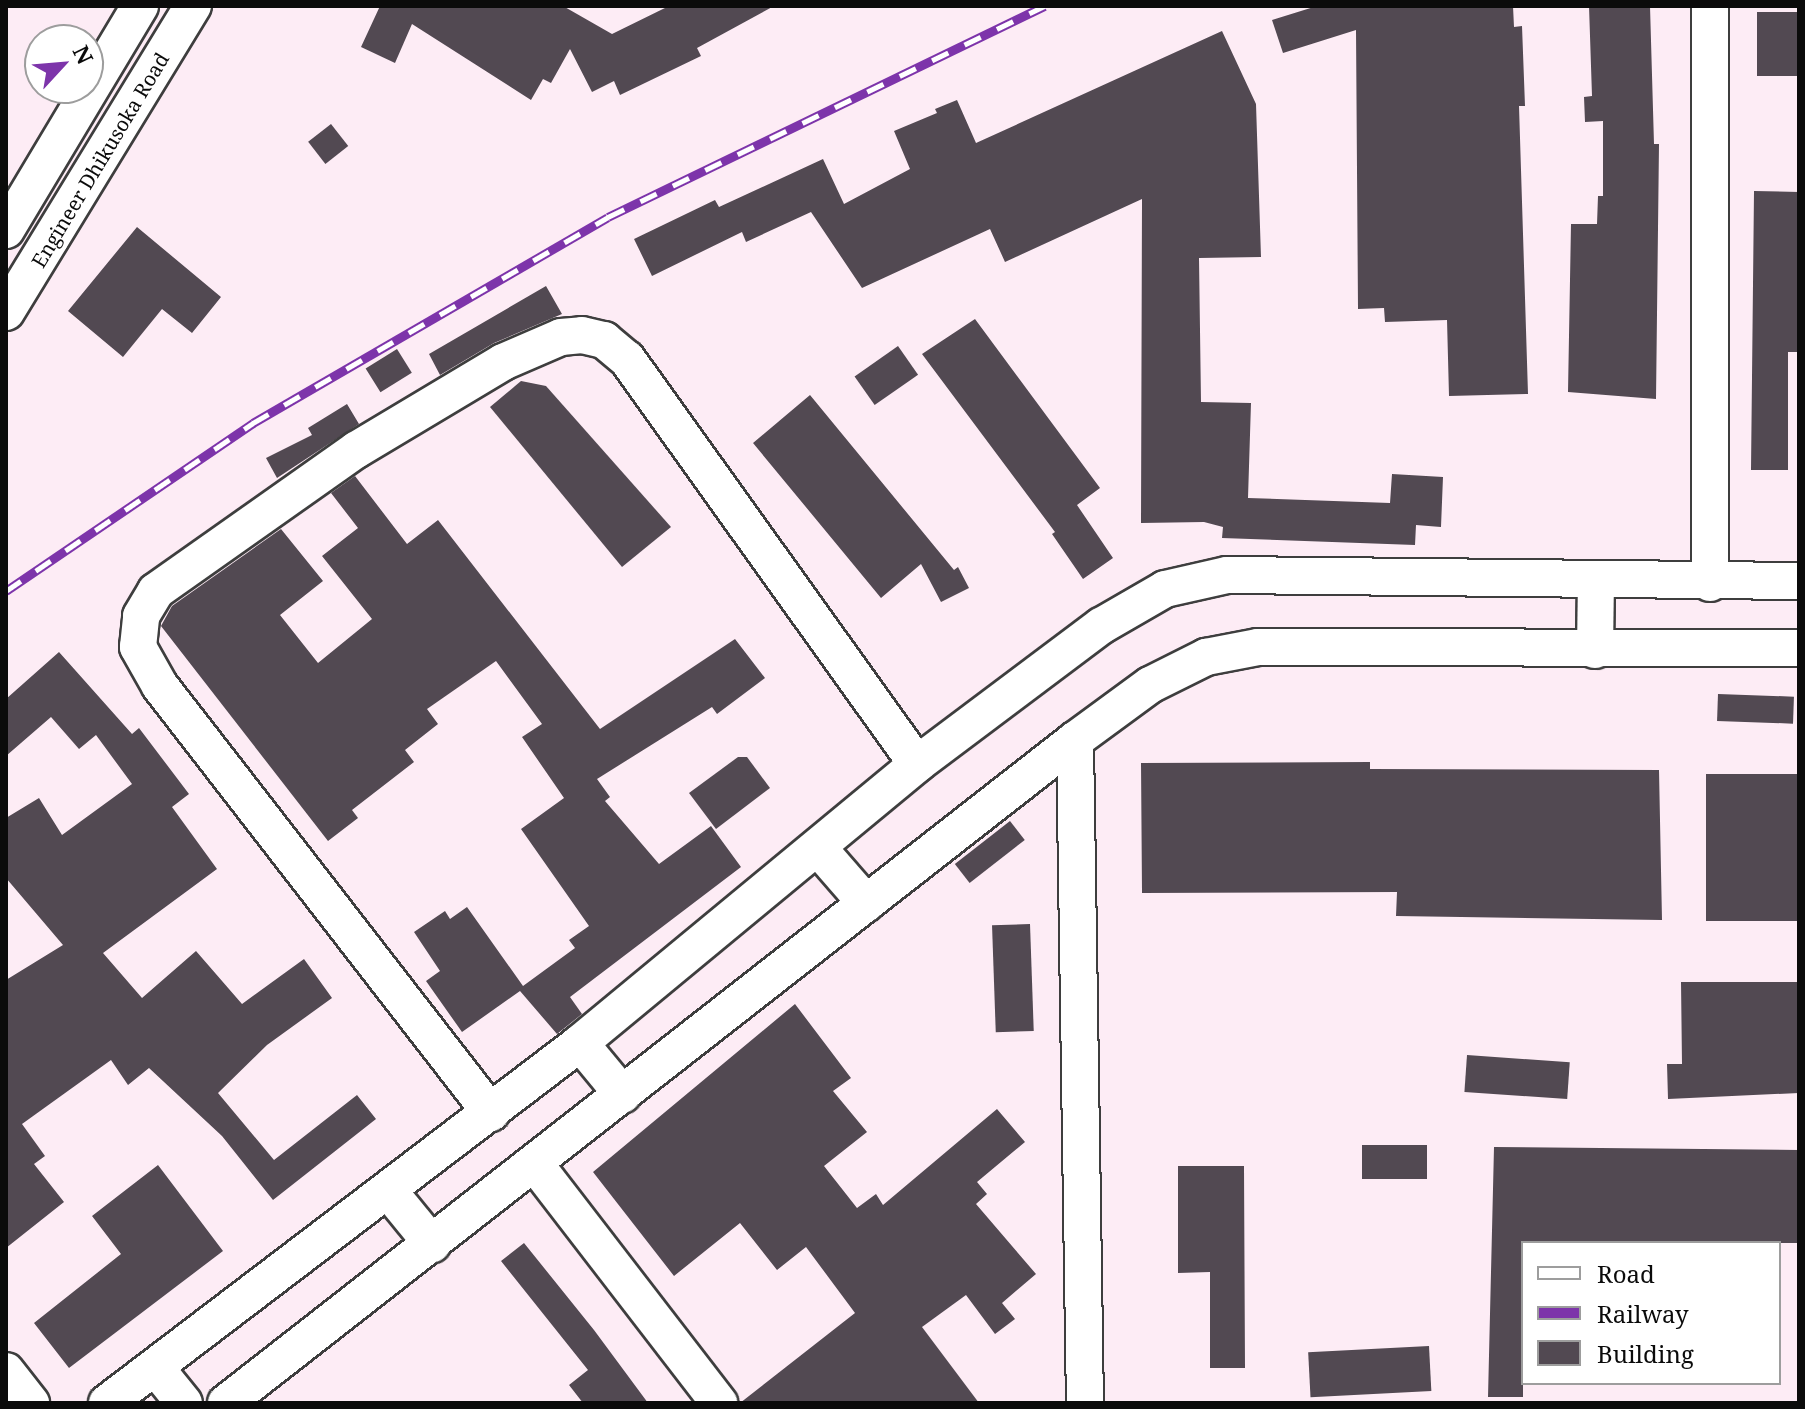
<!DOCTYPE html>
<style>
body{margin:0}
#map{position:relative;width:1805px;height:1409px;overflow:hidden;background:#fdecf5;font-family:"Noto Serif",serif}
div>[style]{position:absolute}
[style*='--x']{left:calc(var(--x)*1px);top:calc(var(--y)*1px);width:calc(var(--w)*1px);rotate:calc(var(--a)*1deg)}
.building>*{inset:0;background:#524952;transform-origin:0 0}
.roads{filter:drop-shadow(2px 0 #3e3e3e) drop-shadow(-2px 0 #3e3e3e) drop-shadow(0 2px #3e3e3e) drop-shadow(0 -2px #3e3e3e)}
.minor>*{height:36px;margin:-18px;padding:0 18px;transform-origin:18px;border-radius:18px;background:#fff}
.rail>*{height:9px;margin-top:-4.5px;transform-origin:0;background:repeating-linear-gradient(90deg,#fff 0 18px,#7d34aa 0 36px);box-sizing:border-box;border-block:2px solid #7d34aa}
span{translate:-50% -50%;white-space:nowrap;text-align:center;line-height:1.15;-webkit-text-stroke:8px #fff;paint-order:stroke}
.street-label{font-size:20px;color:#0b0b0b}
.frame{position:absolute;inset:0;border:8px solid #0b0b0b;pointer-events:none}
.legend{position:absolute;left:1521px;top:1241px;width:260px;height:144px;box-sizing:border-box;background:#fff;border:2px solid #9d9d9d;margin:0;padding:10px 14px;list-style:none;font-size:24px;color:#0b0b0b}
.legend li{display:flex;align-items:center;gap:16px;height:40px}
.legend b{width:40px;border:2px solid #9d9d9d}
.north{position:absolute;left:24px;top:24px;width:80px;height:80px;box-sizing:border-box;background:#fff;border:2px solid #9d9d9d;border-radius:50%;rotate:64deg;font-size:22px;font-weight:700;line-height:32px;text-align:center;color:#0b0b0b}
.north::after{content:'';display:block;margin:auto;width:28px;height:36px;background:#7d34aa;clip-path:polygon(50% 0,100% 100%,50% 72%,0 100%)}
</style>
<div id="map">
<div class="building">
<div style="clip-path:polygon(380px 6px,563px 6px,612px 34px,669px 6px,774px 6px,697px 48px,701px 56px,620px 95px,614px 81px,592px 92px,570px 49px,551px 83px,543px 79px,531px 100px,412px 24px,395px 63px,361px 47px)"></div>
<div style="clip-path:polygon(1317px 6px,1513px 6px,1514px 27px,1522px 26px,1525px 106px,1519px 106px,1528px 394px,1449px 396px,1447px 320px,1385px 322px,1384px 308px,1358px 309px,1356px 30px,1283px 53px,1272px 20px)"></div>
<div style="clip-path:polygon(1589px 6px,1650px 6px,1654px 144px,1659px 144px,1656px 399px,1568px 392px,1571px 224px,1597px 224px,1598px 196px,1603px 196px,1603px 121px,1585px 122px,1584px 97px,1592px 96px)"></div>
<div style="left:1799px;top:12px;width:64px;height:42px;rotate:90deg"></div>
<div style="clip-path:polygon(1222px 31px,1256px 104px,1261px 257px,1199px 258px,1201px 402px,1251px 403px,1248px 498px,1390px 503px,1392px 474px,1443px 477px,1441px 527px,1416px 525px,1415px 545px,1222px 538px,1223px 527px,1204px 522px,1141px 523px,1142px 199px,1005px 262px,990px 229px,862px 288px,811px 212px,746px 242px,742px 232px,652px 276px,634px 239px,715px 200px,719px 207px,823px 159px,844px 204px,910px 169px,894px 131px,937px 113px,935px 109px,957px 100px,976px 143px)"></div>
<div style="left:331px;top:124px;width:28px;height:29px;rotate:52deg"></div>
<div style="clip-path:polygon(1754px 191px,1799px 192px,1799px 352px,1788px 352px,1788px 470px,1751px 470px)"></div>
<div style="clip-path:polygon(137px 227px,221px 297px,192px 333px,162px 309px,123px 357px,68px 311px)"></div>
<div style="clip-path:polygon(546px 286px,562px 314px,494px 343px,440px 375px,429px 354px)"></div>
<div style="clip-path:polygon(975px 319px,1100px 488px,1077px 505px,1113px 558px,1083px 579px,1052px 534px,1055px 532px,922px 354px)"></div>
<div style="left:898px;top:346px;width:35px;height:53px;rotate:55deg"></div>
<div style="left:397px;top:349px;width:28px;height:37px;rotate:58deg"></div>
<div style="clip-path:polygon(521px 381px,546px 386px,671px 527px,622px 567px,490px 407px)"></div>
<div style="clip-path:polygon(810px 395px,954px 570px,958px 567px,969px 588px,941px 602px,921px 564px,881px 598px,753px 443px)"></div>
<div style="clip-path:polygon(347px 404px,359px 424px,277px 478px,266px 458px,312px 435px,308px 428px)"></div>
<div style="clip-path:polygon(355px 476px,407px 544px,438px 520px,600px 729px,735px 639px,765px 678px,717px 714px,712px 707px,597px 779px,610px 797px,605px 801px,659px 864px,711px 826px,741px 867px,570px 997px,582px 1014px,557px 1034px,520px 991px,462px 1032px,426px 981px,440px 971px,414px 932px,445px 911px,450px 919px,467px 907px,523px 986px,575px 948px,569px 940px,589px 926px,521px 829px,564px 798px,522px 737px,542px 724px,496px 661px,427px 709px,438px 724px,405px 750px,414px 762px,352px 810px,358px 818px,328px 841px,161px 626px,172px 606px,281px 529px,323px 581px,280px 615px,318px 663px,372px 619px,322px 556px,358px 528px,331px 493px)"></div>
<div style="clip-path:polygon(59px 652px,132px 734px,139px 728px,189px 794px,172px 807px,217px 869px,103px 953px,142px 998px,196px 951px,242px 1004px,304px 959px,332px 998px,267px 1045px,218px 1093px,274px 1160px,357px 1095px,376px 1119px,273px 1200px,222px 1136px,149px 1068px,128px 1085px,111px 1060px,22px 1124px,45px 1156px,34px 1164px,64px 1202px,6px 1248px,6px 980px,63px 945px,6px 878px,6px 818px,39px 798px,62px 835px,132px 784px,96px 735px,79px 749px,51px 717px,6px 756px,6px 699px)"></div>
<div style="left:1718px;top:694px;width:76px;height:27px;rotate:2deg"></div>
<div style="clip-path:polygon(738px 757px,747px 757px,770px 788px,716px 829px,689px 793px)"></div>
<div style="clip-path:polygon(1370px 762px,1370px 769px,1659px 770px,1662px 920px,1396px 916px,1397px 892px,1142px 893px,1141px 763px)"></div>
<div style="left:1706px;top:774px;width:93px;height:147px"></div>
<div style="left:1010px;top:821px;width:24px;height:70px;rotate:52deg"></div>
<div style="left:1030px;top:924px;width:107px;height:38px;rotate:88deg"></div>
<div style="clip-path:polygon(1681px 982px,1799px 982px,1799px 1093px,1668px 1099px,1667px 1064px,1682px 1064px)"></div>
<div style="clip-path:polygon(795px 1004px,851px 1078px,833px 1091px,867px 1132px,824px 1166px,857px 1208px,876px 1194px,883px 1205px,997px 1109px,1025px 1142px,977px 1182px,987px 1194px,976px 1204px,1036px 1274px,1002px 1303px,1015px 1319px,995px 1334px,966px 1295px,922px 1327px,979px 1403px,740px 1403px,855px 1313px,806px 1247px,777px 1270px,740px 1223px,674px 1276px,593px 1172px)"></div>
<div style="left:1467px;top:1055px;width:103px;height:37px;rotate:4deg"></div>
<div style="left:1362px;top:1145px;width:65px;height:34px"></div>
<div style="clip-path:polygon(1494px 1147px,1799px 1150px,1799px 1243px,1523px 1243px,1523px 1397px,1488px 1397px)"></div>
<div style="clip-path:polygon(158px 1165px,223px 1251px,69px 1368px,34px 1323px,121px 1254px,92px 1216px)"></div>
<div style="clip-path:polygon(1178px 1166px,1244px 1166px,1245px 1368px,1210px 1368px,1210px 1272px,1178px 1273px)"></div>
<div style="clip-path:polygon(524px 1243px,594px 1330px,648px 1403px,583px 1403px,569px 1385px,588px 1370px,501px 1261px)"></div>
<div style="left:1429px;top:1346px;width:45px;height:121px;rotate:87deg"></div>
</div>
<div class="roads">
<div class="minor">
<div style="--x:6;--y:230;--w:261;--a:-59.1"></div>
<div style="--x:6;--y:312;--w:359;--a:-58.6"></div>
<div style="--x:1710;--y:583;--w:577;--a:-90"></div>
<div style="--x:1595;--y:650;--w:69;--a:-89.2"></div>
<div style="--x:1075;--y:740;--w:663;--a:89.14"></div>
<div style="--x:819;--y:849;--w:72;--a:49"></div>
<div style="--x:580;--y:1043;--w:67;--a:50.4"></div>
<div style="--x:491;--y:1113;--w:540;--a:-127.78"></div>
<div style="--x:160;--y:686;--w:45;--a:-119.4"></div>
<div style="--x:138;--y:647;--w:31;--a:-84"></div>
<div style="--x:141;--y:616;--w:29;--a:-59"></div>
<div style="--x:156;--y:591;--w:245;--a:-35.2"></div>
<div style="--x:356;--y:450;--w:171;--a:-30.9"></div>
<div style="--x:503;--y:362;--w:63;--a:-23.3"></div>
<div style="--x:561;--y:337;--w:21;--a:-5"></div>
<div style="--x:582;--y:335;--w:23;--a:13"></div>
<div style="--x:604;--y:340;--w:30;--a:40"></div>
<div style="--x:627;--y:359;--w:498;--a:54.4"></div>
<div style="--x:535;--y:1164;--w:302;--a:52.4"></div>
<div style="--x:388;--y:1190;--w:70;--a:50.8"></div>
<div style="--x:155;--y:1367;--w:46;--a:51.1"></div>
<div style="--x:6;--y:1371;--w:41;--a:52"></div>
<div style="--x:107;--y:1403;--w:594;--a:-37.27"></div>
<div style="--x:580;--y:1043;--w:438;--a:-39.6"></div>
<div style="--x:917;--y:764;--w:230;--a:-36.9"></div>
<div style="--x:1101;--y:626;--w:74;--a:-30"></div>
<div style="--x:1165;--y:589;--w:64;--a:-12.7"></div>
<div style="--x:1227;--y:575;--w:572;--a:0.6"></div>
<div style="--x:226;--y:1403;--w:1077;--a:-37.99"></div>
<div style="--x:1075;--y:740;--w:93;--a:-36.3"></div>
<div style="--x:1150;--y:685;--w:63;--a:-26.6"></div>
<div style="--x:1206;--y:657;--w:53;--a:-10.9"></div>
<div style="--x:1258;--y:647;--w:541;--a:0.11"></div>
</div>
</div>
<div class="rail">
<div style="--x:6;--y:591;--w:299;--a:-34.2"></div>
<div style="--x:253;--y:423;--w:410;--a:-30.1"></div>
<div style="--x:608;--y:217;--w:485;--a:-25.8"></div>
</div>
<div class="street-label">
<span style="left:100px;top:160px;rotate:-59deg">Engineer Dhikusoka Road</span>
</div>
<div class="frame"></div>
<ul class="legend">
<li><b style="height:10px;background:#fff"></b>Road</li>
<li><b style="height:10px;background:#7d34aa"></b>Railway</li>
<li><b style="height:22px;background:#524952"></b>Building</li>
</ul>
<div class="north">N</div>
</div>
